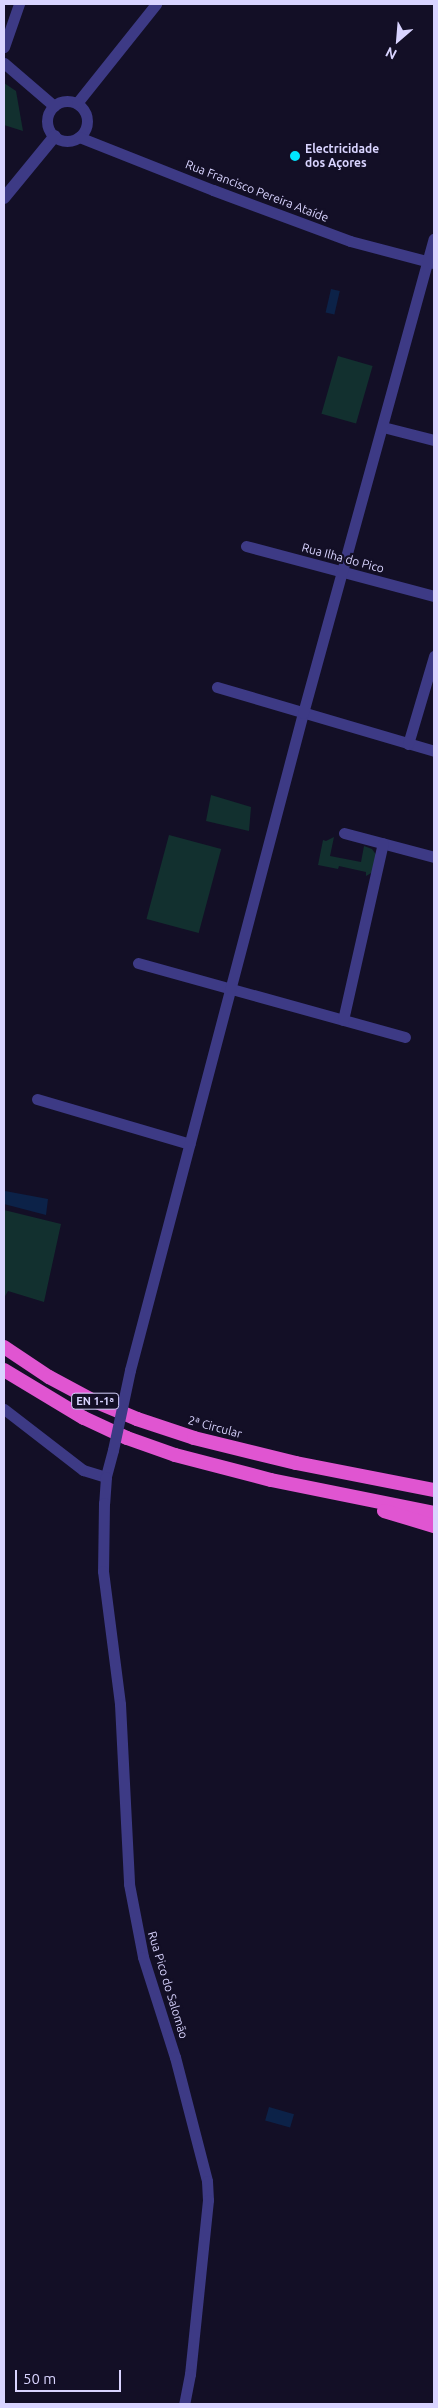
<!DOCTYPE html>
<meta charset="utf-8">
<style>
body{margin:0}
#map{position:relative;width:438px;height:2408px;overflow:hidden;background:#130f26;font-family:Ubuntu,sans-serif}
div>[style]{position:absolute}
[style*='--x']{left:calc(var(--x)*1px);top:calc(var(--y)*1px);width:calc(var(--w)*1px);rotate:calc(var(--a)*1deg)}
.green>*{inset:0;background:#12302f;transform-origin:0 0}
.water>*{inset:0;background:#0c2248;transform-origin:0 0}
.minor>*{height:11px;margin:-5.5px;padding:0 5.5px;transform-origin:5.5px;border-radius:5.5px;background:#3d3a85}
.minor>.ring{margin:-5.5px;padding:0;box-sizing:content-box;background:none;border:11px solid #3d3a85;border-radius:50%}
.tertiary>*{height:12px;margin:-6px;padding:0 6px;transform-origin:6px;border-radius:6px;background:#3d3a85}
.trunk>*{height:14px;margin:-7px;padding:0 7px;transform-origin:7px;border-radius:7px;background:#e055d1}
.minor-bridge>*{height:11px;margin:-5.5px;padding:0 5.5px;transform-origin:5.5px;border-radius:5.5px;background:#3d3a85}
.dots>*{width:14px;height:14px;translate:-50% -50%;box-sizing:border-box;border:2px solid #130f26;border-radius:50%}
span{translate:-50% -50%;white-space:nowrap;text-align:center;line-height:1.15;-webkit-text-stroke:4.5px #130f26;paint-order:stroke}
.shield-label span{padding:1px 4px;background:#130f26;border:1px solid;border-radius:4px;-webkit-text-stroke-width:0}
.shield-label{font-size:11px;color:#d9d4ff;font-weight:700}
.poi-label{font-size:12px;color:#d9d4ff;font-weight:700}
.left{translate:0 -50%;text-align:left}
.street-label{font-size:12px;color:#d9d4ff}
.frame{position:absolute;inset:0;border:5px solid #d9d4ff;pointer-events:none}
.north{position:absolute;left:373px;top:15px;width:50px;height:50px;-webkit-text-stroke:4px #130f26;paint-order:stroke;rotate:207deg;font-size:14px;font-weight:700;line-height:20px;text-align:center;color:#d9d4ff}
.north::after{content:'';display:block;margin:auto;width:18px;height:22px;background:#d9d4ff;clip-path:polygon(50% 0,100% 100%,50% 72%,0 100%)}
.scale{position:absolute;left:15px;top:2370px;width:106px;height:22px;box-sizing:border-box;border:2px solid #d9d4ff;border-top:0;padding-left:6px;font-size:15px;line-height:18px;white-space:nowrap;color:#d9d4ff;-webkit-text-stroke:4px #130f26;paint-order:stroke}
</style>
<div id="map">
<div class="green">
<div style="clip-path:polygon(4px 83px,16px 91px,23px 131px,4px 125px)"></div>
<div style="left:338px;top:356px;width:36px;height:60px;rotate:16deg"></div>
<div style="clip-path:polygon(211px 795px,251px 807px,249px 831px,206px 821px)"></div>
<div style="left:169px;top:835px;width:54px;height:87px;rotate:15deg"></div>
<div style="clip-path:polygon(334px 837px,330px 856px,361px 862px,364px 846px,372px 849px,377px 856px,373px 872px,366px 876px,366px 872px,339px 866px,338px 869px,318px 865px,323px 840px,326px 841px)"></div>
<div style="clip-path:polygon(4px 1210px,61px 1224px,44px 1302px,8px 1291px,4px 1298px)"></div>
</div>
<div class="water">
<div style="left:331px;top:289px;width:9px;height:24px;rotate:13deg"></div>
<div style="clip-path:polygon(5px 1191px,48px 1199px,46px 1215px,4px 1204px)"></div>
<div style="left:269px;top:2107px;width:26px;height:14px;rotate:16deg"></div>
</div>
<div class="minor">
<div style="--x:4;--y:47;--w:46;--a:-70.8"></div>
<div style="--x:4;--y:63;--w:66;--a:40.7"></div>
<div class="ring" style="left:47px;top:101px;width:29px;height:29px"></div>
<div style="--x:77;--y:103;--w:127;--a:-51.4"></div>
<div style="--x:79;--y:137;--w:144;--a:21.6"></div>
<div style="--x:213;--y:190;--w:146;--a:20.4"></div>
<div style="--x:350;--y:241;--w:87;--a:14.7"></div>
<div style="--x:383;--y:427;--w:53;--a:14.3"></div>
<div style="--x:246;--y:546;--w:195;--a:14.9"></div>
<div style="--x:217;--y:687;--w:226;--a:16.4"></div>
<div style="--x:408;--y:744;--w:92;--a:-73.5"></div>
<div style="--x:344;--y:833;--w:93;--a:14.9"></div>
<div style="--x:138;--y:963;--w:277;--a:15.5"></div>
<div style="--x:343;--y:1020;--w:181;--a:-77.3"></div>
<div style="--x:37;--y:1099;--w:159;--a:16.4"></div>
<div style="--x:130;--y:1370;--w:679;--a:-75.25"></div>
<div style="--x:303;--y:713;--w:492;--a:-74.6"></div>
<div style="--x:4;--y:1409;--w:100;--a:37.7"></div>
<div style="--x:83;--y:1470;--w:24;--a:17"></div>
<div style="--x:113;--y:1450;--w:28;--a:105"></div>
<div style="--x:106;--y:1477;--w:26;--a:94"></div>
<div style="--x:104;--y:1503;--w:68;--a:90.8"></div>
<div style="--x:103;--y:1571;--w:134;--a:82.7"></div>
<div style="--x:120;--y:1704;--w:180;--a:87.1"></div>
<div style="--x:129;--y:1884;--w:74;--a:79.1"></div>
<div style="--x:143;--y:1957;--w:105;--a:72.3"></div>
<div style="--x:175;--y:2057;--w:128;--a:75.5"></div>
<div style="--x:207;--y:2181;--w:19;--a:87"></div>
<div style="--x:208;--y:2200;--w:175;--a:95.9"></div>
<div style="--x:190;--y:2374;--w:31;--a:101"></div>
</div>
<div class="tertiary">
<div style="--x:4;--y:198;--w:80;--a:-50.6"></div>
</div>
<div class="trunk">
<div style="--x:4;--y:1347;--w:54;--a:33.7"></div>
<div style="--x:49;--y:1377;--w:49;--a:28.1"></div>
<div style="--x:92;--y:1400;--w:49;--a:22.9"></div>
<div style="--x:137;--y:1419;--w:60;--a:18.4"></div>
<div style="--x:194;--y:1438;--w:105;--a:13.8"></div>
<div style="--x:296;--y:1463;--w:141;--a:11.1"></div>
<div style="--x:4;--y:1370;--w:93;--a:31"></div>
<div style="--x:84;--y:1418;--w:47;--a:24.9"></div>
<div style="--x:127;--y:1438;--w:51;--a:19.5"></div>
<div style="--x:175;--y:1455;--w:99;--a:14.6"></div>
<div style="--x:271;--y:1480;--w:166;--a:11.4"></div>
<div style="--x:384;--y:1511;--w:52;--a:16.7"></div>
</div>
<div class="minor-bridge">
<div style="--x:113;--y:1450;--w:82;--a:-78"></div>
</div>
<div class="dots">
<div style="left:295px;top:156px;background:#00e5ff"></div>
</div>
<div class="shield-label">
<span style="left:95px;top:1401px">EN 1-1ª</span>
</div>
<div class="poi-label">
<span class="left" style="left:305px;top:156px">Electricidade<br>dos Açores</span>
</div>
<div class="street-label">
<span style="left:257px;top:191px;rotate:21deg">Rua Francisco Pereira Ataíde</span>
<span style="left:343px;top:558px;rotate:15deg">Rua Ilha do Pico</span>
<span style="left:215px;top:1427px;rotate:15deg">2ª Circular</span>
<span style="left:168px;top:1985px;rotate:73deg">Rua Pico do Salomão</span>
</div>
<div class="frame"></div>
<div class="north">N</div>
<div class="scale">50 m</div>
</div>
